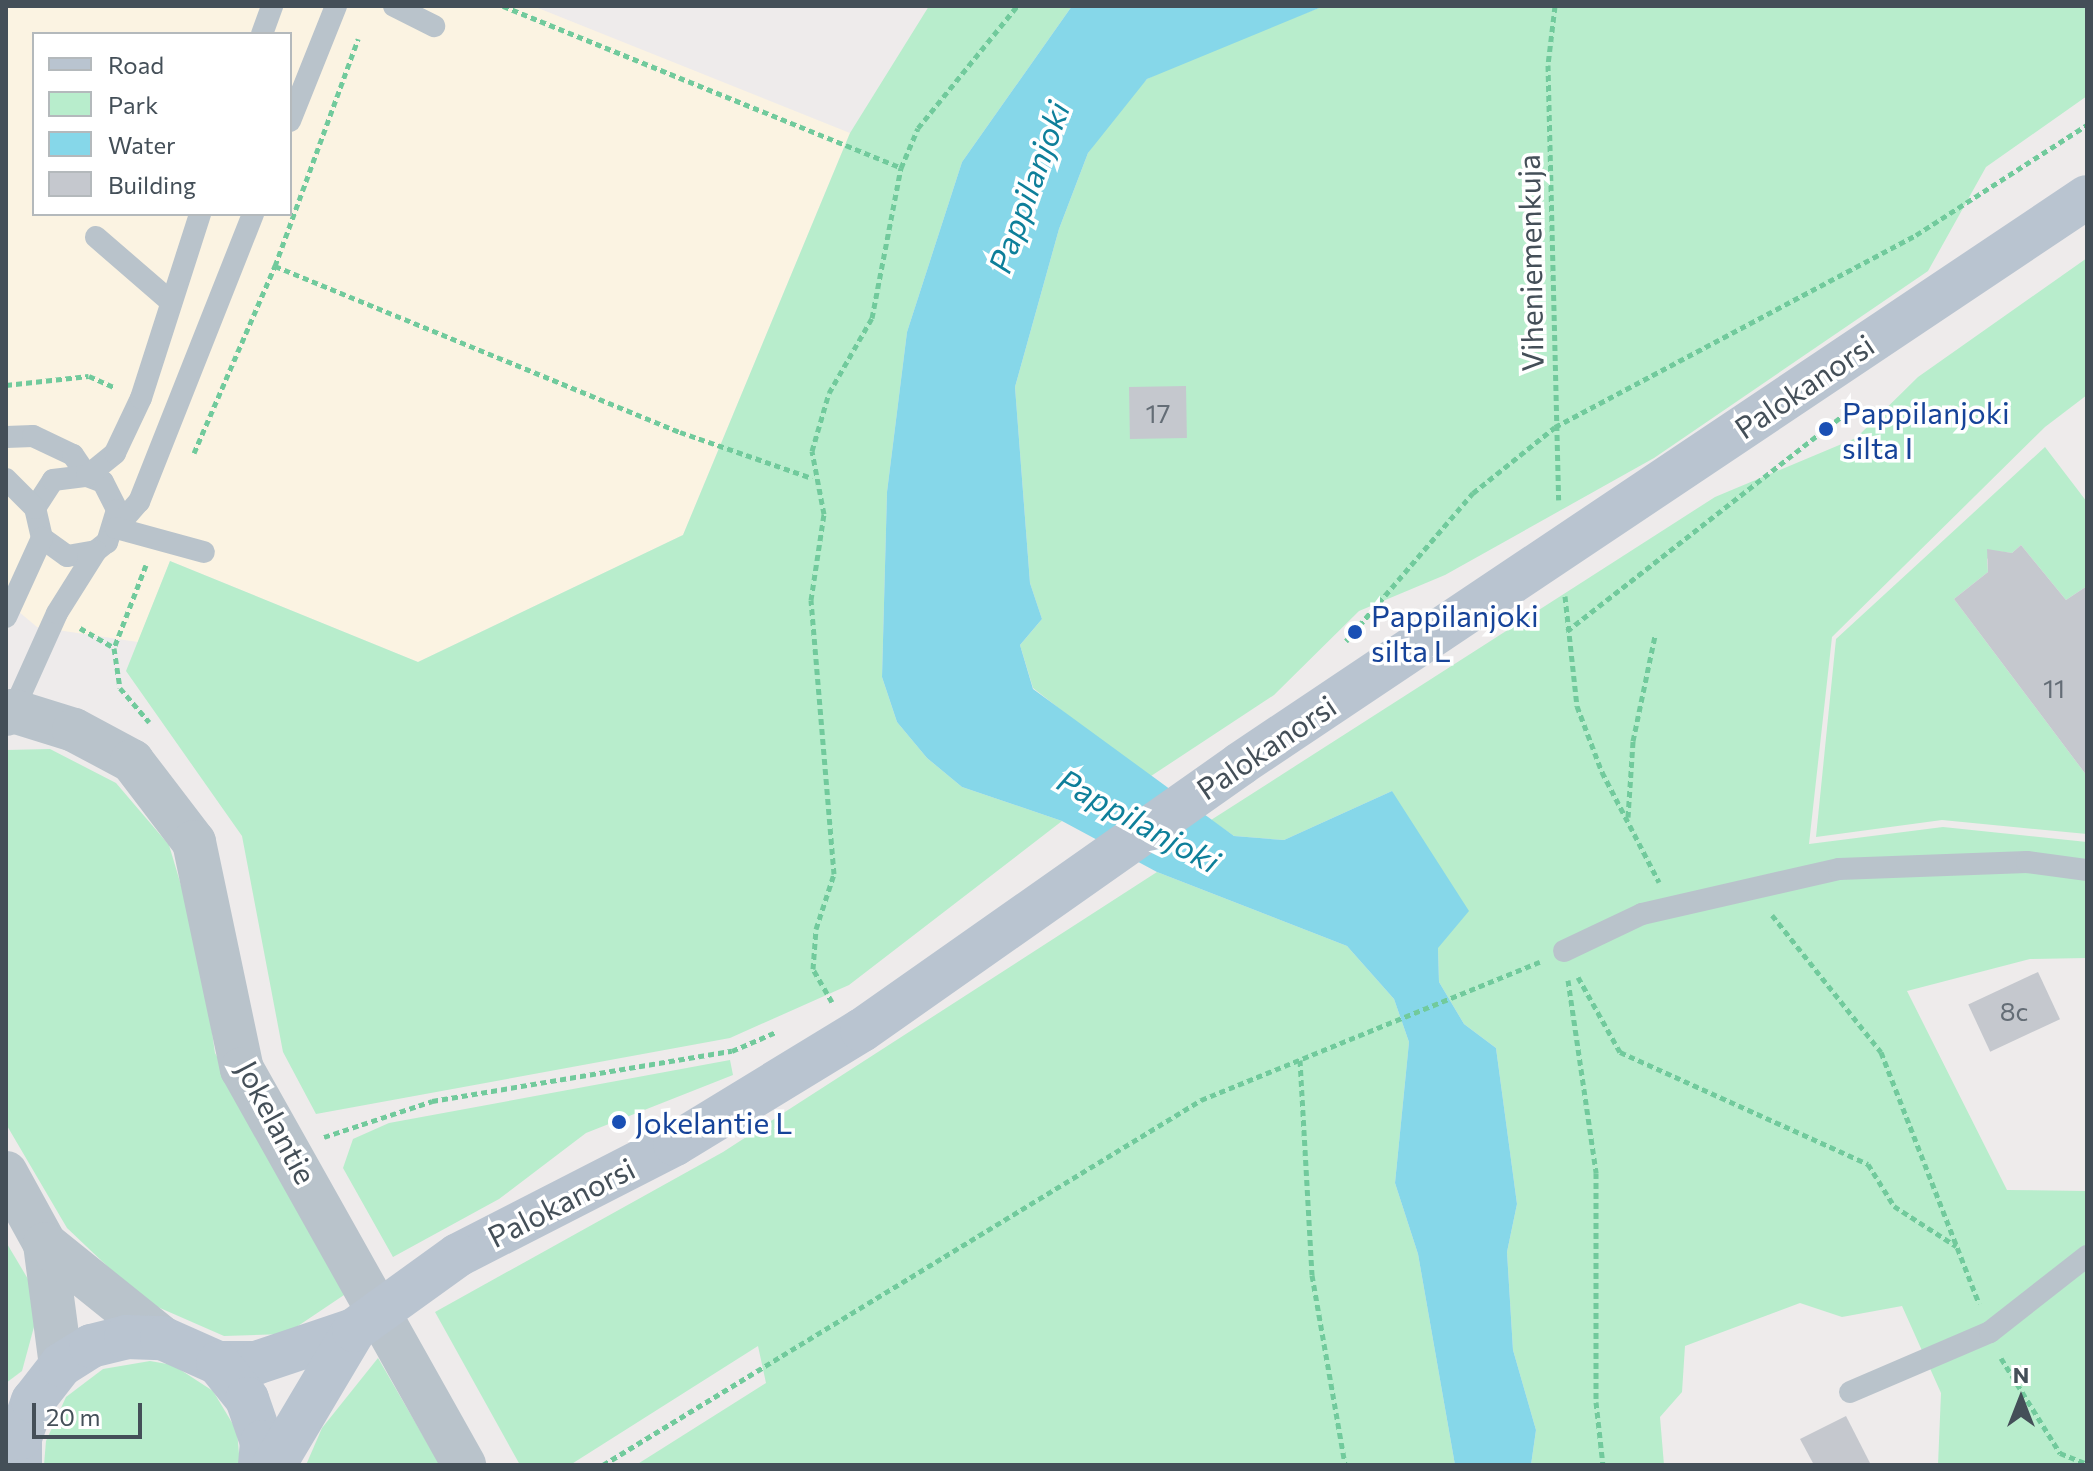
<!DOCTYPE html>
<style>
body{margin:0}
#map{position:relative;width:2093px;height:1471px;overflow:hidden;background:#eeebeb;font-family:Commissioner,sans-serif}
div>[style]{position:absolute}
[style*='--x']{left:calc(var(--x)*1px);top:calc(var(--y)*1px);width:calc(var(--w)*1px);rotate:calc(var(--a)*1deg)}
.commercial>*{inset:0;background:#fbf3e2}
.green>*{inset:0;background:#b8edcc}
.water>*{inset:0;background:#86d7e9}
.building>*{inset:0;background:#c5c8ce;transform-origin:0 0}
.path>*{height:5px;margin-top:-2.5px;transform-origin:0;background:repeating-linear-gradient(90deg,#71ca9c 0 6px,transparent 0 10px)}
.service>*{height:22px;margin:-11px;padding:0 11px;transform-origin:11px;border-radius:11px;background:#b9c3cb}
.minor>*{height:44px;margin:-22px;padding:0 22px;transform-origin:22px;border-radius:22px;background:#b9c3cb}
.secondary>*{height:44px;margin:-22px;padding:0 22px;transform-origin:22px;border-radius:22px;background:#b9c4d0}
.secondary-bridge>*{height:44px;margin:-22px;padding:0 22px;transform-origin:22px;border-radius:22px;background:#b9c4d0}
.dots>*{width:22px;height:22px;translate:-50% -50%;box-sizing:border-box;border:4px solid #fff;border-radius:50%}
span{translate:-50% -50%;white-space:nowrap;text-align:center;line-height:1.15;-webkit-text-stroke:7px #fff;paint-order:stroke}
.number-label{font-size:26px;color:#646d76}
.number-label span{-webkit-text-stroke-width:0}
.street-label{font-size:30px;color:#444f58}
.transit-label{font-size:30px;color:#164399}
.left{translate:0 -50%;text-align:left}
.water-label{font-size:32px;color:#0e7f9a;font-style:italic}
.frame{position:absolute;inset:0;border:8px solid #444f58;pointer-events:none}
.legend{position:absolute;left:32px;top:32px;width:260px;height:184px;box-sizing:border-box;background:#fff;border:2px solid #b4b9bc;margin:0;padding:10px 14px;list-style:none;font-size:24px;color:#444f58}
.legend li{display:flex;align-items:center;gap:16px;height:40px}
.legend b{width:40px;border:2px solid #b4b9bc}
.north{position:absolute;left:1981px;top:1359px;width:80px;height:80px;-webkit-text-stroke:6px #fff;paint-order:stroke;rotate:0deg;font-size:22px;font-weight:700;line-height:32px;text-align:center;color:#444f58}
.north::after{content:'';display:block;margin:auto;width:28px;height:36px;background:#444f58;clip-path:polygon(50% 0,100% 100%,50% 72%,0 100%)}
.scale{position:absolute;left:32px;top:1403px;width:110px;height:36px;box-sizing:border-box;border:4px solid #444f58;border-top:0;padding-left:10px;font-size:24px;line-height:28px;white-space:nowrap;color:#444f58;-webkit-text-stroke:6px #fff;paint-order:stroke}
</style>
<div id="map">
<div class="commercial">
<div style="clip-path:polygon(evenodd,6px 6px,533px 6px,850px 133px,683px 535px,418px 662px,170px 561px,138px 642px,37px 627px,6px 601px,6px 6px,34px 34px,290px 34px,290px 214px,34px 214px,34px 34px)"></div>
</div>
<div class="green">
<div style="clip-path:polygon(929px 6px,1072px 6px,962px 162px,907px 332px,887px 492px,882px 677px,897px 722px,927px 758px,962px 787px,1062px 821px,849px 985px,730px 1038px,316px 1114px,283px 1052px,242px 836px,126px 671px,170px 561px,418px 662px,683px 535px,850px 133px)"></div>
<div style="clip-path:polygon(1324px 6px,2087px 6px,2087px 96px,1986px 167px,1928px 271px,1654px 458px,1445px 575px,1359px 611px,1274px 695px,1148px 778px,1033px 688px,1020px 645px,1042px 619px,1030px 583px,1015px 387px,1059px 229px,1088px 153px,1119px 109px,1147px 79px,1184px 60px)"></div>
<div style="clip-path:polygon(2087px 258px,2087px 395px,2045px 427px,1832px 637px,1809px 844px,1943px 827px,2087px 842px,2087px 958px,2030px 959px,1907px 991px,2007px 1190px,2087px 1191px,2087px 1465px,1938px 1465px,1941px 1393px,1902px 1306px,1842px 1317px,1800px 1303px,1685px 1346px,1682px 1392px,1660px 1417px,1664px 1465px,1531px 1465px,1536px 1430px,1513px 1350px,1507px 1252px,1517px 1204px,1496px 1048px,1464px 1024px,1439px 982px,1438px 948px,1392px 791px,1284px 840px,1234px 836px,1211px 820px,1715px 497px,1856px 438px,1918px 377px)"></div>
<div style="clip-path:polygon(2045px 447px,2087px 502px,2087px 586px,2066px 600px,2021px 545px,2012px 553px,1996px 551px,1987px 559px,1988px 572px,1954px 599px,2087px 776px,2087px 834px,1942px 820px,1816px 837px,1836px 639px)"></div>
<div style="clip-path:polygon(50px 749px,116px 783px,169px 845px,200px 949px,215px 1053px,347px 1293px,286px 1334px,224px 1336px,144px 1301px,67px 1228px,6px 1124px,6px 750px)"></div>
<div style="clip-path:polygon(1157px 872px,1347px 946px,1394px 999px,1409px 1042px,1395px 1183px,1418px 1254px,1455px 1465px,636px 1465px,766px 1383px,758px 1346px,570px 1465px,520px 1465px,435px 1312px,723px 1152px)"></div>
<div style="clip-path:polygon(730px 1060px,733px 1075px,586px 1133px,499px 1199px,393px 1257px,343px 1168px,353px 1139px,389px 1123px)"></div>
<div style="clip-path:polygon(6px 1242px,41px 1301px,22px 1371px,6px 1383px)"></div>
<div style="clip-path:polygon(378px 1358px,440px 1465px,306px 1465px,322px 1428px)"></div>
<div style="clip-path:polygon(150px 1361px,173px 1365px,213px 1391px,237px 1431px,240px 1465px,44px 1465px,46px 1441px,66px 1397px,103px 1369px)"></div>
</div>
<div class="water">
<div style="clip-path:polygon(1072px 6px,1324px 6px,1147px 79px,1088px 153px,1059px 229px,1015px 387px,1030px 583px,1042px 619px,1020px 645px,1033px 689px,1234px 836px,1284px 840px,1392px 791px,1469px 911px,1438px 948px,1439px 982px,1464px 1024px,1496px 1048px,1517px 1204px,1507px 1252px,1513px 1350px,1536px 1430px,1531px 1465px,1455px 1465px,1418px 1254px,1395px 1183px,1409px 1042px,1394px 999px,1347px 946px,1157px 872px,1062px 821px,962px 787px,927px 758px,897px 722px,882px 677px,887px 492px,907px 332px,962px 162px)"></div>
</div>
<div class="building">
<div style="left:1186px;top:386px;width:52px;height:57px;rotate:89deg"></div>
<div style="clip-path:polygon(2021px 545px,2066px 600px,2087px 586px,2087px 776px,1954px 599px,1988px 572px,1987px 549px,2012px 553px)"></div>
<div style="left:2038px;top:972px;width:52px;height:77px;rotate:65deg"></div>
<div style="clip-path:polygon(1846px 1416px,1871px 1465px,1814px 1465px,1800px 1439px)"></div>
</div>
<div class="path">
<div style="--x:503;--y:6;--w:430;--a:22.1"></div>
<div style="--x:1555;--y:6;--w:59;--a:96.8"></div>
<div style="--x:1548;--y:65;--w:435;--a:88.6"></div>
<div style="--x:275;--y:266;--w:438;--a:22.3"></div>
<div style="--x:680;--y:432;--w:140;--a:19.2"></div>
<div style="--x:6;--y:385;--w:83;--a:-6.2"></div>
<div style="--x:89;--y:376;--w:27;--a:24"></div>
<div style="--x:194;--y:453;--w:204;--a:-66.6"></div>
<div style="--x:275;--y:266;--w:242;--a:-69.9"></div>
<div style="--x:146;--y:565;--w:89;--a:111.1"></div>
<div style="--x:114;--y:648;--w:40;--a:81.5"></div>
<div style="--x:120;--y:688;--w:45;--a:49.5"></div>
<div style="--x:1565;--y:596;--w:111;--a:83.8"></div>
<div style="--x:1577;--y:706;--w:71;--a:69.3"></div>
<div style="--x:1602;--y:772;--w:124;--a:62.6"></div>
<div style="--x:80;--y:628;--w:39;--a:30"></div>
<div style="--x:1567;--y:631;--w:349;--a:-38"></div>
<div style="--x:1346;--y:641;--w:195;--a:-49.4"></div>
<div style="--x:1473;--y:493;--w:105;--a:-38.8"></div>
<div style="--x:1555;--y:427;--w:409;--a:-28"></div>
<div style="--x:1916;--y:235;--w:203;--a:-32.8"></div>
<div style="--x:1628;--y:817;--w:76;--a:-86.2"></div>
<div style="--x:1633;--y:741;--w:107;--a:-78.2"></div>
<div style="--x:1772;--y:915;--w:175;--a:51.5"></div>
<div style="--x:1881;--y:1052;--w:270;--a:68.7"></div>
<div style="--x:1578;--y:977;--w:86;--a:60.8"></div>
<div style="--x:1620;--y:1052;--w:272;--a:24.3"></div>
<div style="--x:1868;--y:1164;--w:49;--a:58.2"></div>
<div style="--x:1894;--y:1206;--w:74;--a:32.8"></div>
<div style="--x:1568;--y:980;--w:195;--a:81.7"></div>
<div style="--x:1596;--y:1173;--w:229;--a:90"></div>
<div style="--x:1596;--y:1402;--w:63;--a:83.7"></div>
<div style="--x:832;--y:1002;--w:38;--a:-120"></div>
<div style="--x:813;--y:969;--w:40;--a:-85.7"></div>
<div style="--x:816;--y:929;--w:58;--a:-71.9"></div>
<div style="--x:834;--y:874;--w:275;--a:-94.8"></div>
<div style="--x:811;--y:600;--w:87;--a:-81.4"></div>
<div style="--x:824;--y:514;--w:64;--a:-100.8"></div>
<div style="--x:812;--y:451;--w:60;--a:-73.7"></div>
<div style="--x:829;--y:393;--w:86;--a:-60.2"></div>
<div style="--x:872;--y:318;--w:153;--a:-79.1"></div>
<div style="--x:901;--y:168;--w:43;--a:-67"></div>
<div style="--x:918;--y:128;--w:157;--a:-50.9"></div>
<div style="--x:1300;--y:1060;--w:215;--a:86.8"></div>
<div style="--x:1312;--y:1275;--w:193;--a:80.1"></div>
<div style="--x:324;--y:1137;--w:114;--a:-18.4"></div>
<div style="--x:432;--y:1101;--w:304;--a:-9.5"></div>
<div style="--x:732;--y:1051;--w:48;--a:-23.4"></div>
<div style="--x:2001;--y:1358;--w:112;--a:58.2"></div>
<div style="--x:2060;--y:1453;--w:29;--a:22"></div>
<div style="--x:603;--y:1465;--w:701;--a:-31.4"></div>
<div style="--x:1201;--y:1100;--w:366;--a:-22.2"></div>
</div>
<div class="service">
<div style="--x:394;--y:6;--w:45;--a:26.6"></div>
<div style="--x:262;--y:34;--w:30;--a:-70"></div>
<div style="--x:290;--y:121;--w:124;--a:-68.2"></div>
<div style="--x:96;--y:237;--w:98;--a:40.9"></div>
<div style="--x:6;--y:437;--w:27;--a:-2"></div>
<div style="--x:33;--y:436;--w:44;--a:25.4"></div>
<div style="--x:73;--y:455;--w:25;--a:56"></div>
<div style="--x:87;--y:476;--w:17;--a:21"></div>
<div style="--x:103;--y:482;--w:31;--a:63"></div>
<div style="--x:117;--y:510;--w:34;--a:107"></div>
<div style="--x:107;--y:542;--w:14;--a:141"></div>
<div style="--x:96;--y:551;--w:29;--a:170"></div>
<div style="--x:67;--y:556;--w:31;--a:-144"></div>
<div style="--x:42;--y:538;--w:31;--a:-103"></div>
<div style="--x:35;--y:508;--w:33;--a:-57"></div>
<div style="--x:53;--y:480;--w:34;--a:-7"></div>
<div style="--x:87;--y:476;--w:36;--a:-39"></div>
<div style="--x:115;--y:453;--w:61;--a:-64.7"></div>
<div style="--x:141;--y:398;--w:193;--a:-72.2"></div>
<div style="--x:6;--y:479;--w:41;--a:45"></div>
<div style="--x:116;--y:528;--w:35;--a:-49"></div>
<div style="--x:139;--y:502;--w:310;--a:-68.4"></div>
<div style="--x:116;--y:528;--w:91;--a:15.3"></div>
<div style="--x:6;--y:617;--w:87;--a:-65.5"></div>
<div style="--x:13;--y:711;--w:107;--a:-65.8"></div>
<div style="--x:57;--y:613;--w:73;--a:-57.8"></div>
<div style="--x:1564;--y:951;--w:86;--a:-25.4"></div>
<div style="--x:1642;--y:914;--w:202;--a:-12.9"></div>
<div style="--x:1839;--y:869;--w:188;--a:-2.1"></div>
<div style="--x:2027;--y:862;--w:61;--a:7.6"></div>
<div style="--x:1850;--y:1392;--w:152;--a:-23.2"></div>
<div style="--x:1990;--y:1332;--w:123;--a:-38.1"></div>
</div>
<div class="minor">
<div style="--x:6;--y:714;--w:8;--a:-23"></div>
<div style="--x:13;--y:711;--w:64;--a:17.3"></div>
<div style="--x:74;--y:730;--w:66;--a:28.1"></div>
<div style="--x:132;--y:761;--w:102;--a:52.6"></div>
<div style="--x:194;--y:842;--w:232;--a:78.1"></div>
<div style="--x:242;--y:1069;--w:454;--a:60.7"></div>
<div style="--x:6;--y:1173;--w:81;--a:61.2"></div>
<div style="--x:45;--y:1244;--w:122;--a:82.5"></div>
<div style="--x:45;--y:1244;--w:150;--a:38.8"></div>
</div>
<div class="secondary">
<div style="--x:458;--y:1255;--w:244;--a:-27.1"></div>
<div style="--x:675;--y:1144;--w:219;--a:-31.4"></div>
<div style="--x:862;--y:1030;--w:462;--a:-35.1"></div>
<div style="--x:1240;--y:764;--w:1019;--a:-33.8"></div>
<div style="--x:218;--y:1363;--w:38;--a:0"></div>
<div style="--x:256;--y:1363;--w:103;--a:-18.6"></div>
<div style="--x:20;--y:1465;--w:27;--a:-90"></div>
<div style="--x:20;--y:1438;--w:39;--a:-71"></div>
<div style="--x:33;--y:1401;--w:46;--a:-52.1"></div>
<div style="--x:61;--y:1365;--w:36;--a:-32"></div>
<div style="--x:91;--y:1346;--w:36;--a:-14"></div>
<div style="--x:126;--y:1337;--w:36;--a:2"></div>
<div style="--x:162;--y:1338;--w:61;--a:24.1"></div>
<div style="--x:218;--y:1363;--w:46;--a:51.1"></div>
<div style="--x:247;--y:1399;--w:46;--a:70.8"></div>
<div style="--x:262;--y:1442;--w:23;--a:95"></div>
<div style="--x:274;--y:1465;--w:157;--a:-59.3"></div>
</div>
<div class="secondary-bridge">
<div style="--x:354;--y:1330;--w:128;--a:-35.8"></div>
</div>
<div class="dots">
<div style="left:1826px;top:429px;background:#1a4fb4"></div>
<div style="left:1355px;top:632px;background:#1a4fb4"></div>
<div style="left:619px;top:1122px;background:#1a4fb4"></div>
</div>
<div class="number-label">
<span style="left:1158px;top:413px">17</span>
<span style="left:2054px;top:688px">11</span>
<span style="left:2014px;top:1011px">8c</span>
</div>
<div class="street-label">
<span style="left:1530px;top:263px;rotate:-91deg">Viheniemenkuja</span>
<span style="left:1804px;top:386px;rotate:-34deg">Palokanorsi</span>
<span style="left:1266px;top:747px;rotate:-34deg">Palokanorsi</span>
<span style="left:277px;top:1122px;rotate:62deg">Jokelantie</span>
<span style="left:561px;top:1202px;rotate:-27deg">Palokanorsi</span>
</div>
<div class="transit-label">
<span class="left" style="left:1842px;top:429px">Pappilanjoki<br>silta I</span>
<span class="left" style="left:1371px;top:632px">Pappilanjoki<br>silta L</span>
<span class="left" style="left:635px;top:1122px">Jokelantie L</span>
</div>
<div class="water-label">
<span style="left:1028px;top:187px;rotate:-70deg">Pappilanjoki</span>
<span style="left:1139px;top:820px;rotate:29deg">Pappilanjoki</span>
</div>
<div class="frame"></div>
<ul class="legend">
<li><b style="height:10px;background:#b9c4d0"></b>Road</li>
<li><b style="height:22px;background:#b8edcc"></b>Park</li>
<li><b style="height:22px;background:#86d7e9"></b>Water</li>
<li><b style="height:22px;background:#c5c8ce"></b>Building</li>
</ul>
<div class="north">N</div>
<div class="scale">20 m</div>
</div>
